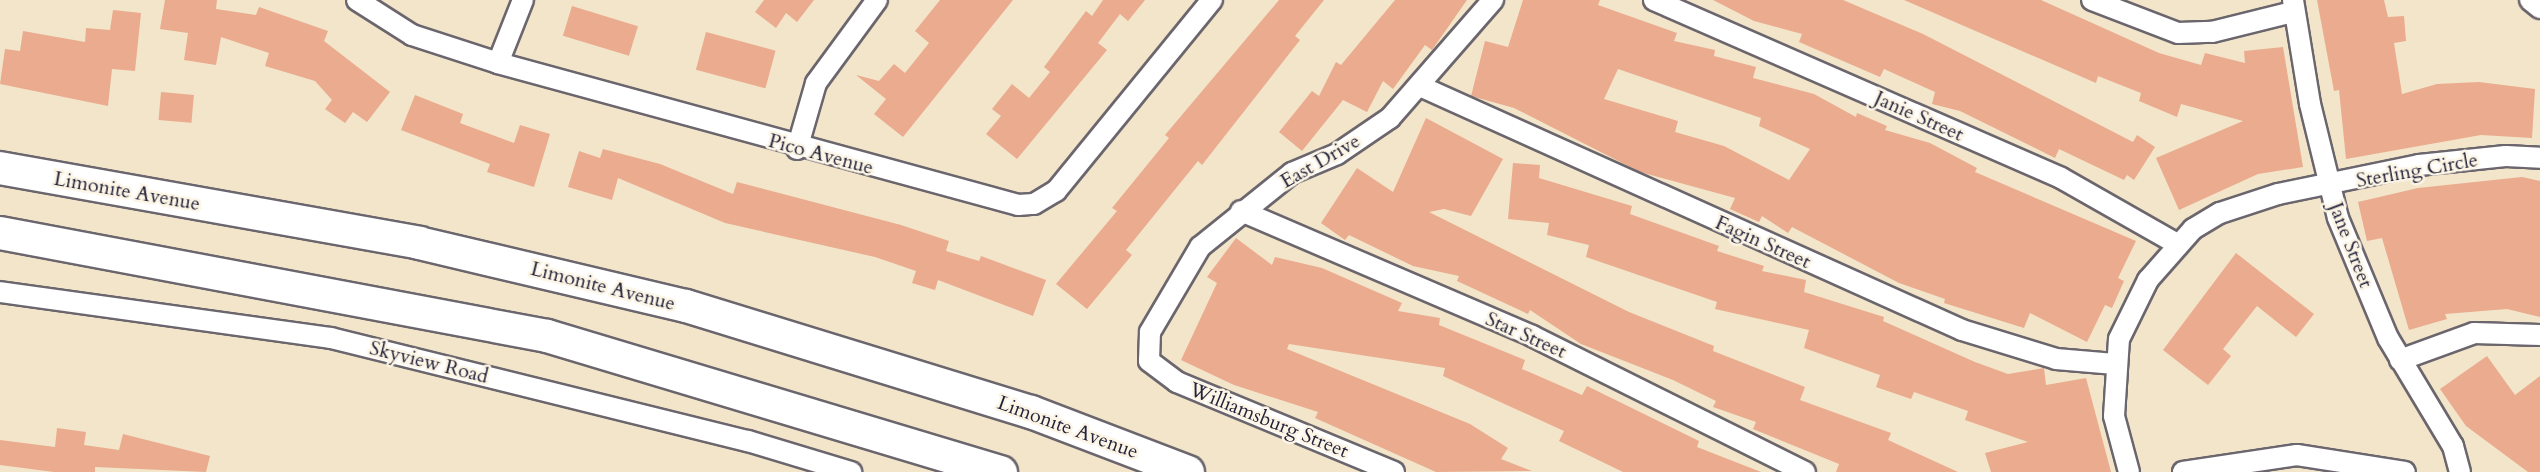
<!DOCTYPE html>
<style>
body{margin:0}
#map{position:relative;width:2540px;height:472px;overflow:hidden;background:#f2e5c9;font-family:Cardo,serif}
div>[style]{position:absolute}
[style*='--x']{left:calc(var(--x)*1px);top:calc(var(--y)*1px);width:calc(var(--w)*1px);rotate:calc(var(--a)*1deg)}
.building>*{inset:0;background:#ebab8f;transform-origin:0 0}
.roads{filter:drop-shadow(2px 0 #6b666d) drop-shadow(-2px 0 #6b666d) drop-shadow(0 2px #6b666d) drop-shadow(0 -2px #6b666d)}
.street>*{height:20px;margin:-10px;padding:0 10px;transform-origin:10px;border-radius:10px;background:#fff}
.primary>*{height:32px;margin:-16px;padding:0 16px;transform-origin:16px;border-radius:16px;background:#fff}
span{translate:-50% -50%;white-space:nowrap;text-align:center;line-height:1.15;-webkit-text-stroke:5px #fcf5e5;paint-order:stroke}
.street-label{font-size:20px;color:#22223b}
</style>
<div id="map">
<div class="building">
<div style="clip-path:polygon(165px 0,217px 0,216px 9px,256px 15px,259px 7px,328px 31px,324px 41px,390px 92px,367px 122px,353px 112px,345px 123px,325px 109px,332px 100px,315px 81px,265px 66px,269px 53px,221px 37px,216px 65px,184px 60px,188px 33px,160px 29px)"></div>
<div style="clip-path:polygon(764px 0,814px 0,797px 22px,786px 13px,776px 28px,755px 12px)"></div>
<div style="clip-path:polygon(940px 0,1013px 0,903px 137px,874px 114px,886px 99px,856px 75px,879px 81px,894px 64px,905px 73px,929px 43px,915px 31px)"></div>
<div style="clip-path:polygon(1103px 0,1145px 0,1128px 21px,1120px 14px,1098px 43px,1107px 50px,1017px 159px,986px 134px,1001px 116px,992px 109px,1012px 84px,1029px 98px,1050px 72px,1044px 67px,1086px 11px,1092px 16px)"></div>
<div style="clip-path:polygon(1279px 0,1324px 0,1295px 36px,1300px 40px,1202px 165px,1198px 161px,1126px 250px,1132px 255px,1087px 309px,1056px 284px,1117px 211px,1112px 208px,1169px 138px,1165px 135px)"></div>
<div style="clip-path:polygon(1395px 0,1467px 0,1432px 50px,1425px 45px,1393px 89px,1383px 81px,1367px 112px,1343px 100px,1302px 151px,1279px 132px,1312px 91px,1319px 96px,1336px 62px,1341px 65px)"></div>
<div style="clip-path:polygon(evenodd,1523px 0,1600px 0,1598px 5px,1677px 33px,1674px 41px,1715px 50px,1714px 56px,1756px 67px,1753px 78px,1814px 94px,1856px 117px,1857px 113px,1887px 126px,1885px 130px,1930px 143px,1977px 168px,1975px 172px,2136px 241px,2118px 278px,2124px 281px,2112px 308px,2105px 305px,2087px 342px,2030px 313px,2024px 328px,1944px 303px,1945px 299px,1899px 283px,1792px 227px,1788px 233px,1762px 216px,1759px 222px,1730px 209px,1735px 198px,1640px 172px,1514px 108px,1471px 96px,1485px 41px,1508px 47px,1523px 0,1618px 69px,1761px 118px,1759px 126px,1810px 149px,1789px 180px,1724px 146px,1675px 132px,1678px 121px,1604px 99px,1618px 69px)"></div>
<div style="clip-path:polygon(1713px 0,1843px 0,1923px 34px,2133px 142px,2137px 135px,2155px 147px,2134px 180px,2127px 175px,2124px 180px,2059px 149px,2055px 158px,1960px 111px,1932px 104px,1935px 92px,1884px 69px,1880px 77px,1799px 42px,1802px 34px,1754px 21px)"></div>
<div style="clip-path:polygon(1904px 0,2041px 0,2159px 53px,2201px 65px,2205px 53px,2245px 63px,2244px 51px,2283px 47px,2303px 167px,2258px 174px,2179px 210px,2156px 158px,2243px 121px,2181px 104px,2177px 117px,2139px 101px,2141px 93px,2098px 76px,2096px 83px)"></div>
<div style="clip-path:polygon(2317px 0,2384px 0,2388px 17px,2404px 16px,2406px 41px,2394px 43px,2402px 94px,2437px 84px,2479px 82px,2535px 89px,2532px 138px,2481px 135px,2346px 159px,2339px 90px,2334px 91px)"></div>
<div style="left:572px;top:6px;width:69px;height:31px;rotate:17deg"></div>
<div style="clip-path:polygon(113px 10px,141px 13px,135px 71px,112px 69px,108px 106px,0 84px,5px 49px,20px 51px,23px 31px,85px 42px,86px 28px,110px 30px)"></div>
<div style="left:706px;top:32px;width:72px;height:39px;rotate:15deg"></div>
<div style="left:161px;top:92px;width:33px;height:28px;rotate:5deg"></div>
<div style="clip-path:polygon(415px 95px,463px 114px,460px 123px,514px 143px,520px 125px,550px 134px,534px 187px,487px 172px,490px 164px,401px 130px)"></div>
<div style="clip-path:polygon(1426px 118px,1503px 159px,1471px 216px,1444px 209px,1429px 212px,1629px 312px,1714px 346px,1713px 351px,1805px 387px,1800px 400px,1891px 433px,1888px 440px,1958px 472px,1836px 472px,1839px 464px,1753px 429px,1756px 422px,1713px 407px,1716px 401px,1673px 380px,1581px 344px,1530px 310px,1528px 314px,1457px 281px,1459px 276px,1413px 266px,1349px 235px,1345px 240px,1321px 223px,1357px 168px,1393px 192px)"></div>
<div style="clip-path:polygon(603px 149px,660px 164px,733px 194px,737px 182px,901px 225px,949px 241px,946px 251px,979px 261px,981px 256px,1046px 280px,1033px 316px,938px 280px,935px 290px,912px 283px,916px 271px,875px 257px,725px 223px,618px 178px,612px 200px,568px 187px,579px 151px,600px 158px)"></div>
<div style="clip-path:polygon(1513px 163px,1540px 165px,1539px 178px,1632px 206px,1630px 214px,1719px 246px,1717px 251px,1764px 266px,1762px 271px,1806px 280px,1804px 292px,1884px 317px,1883px 321px,1975px 362px,2008px 374px,2044px 368px,2046px 385px,2086px 378px,2111px 472px,1991px 472px,1985px 453px,2028px 442px,1965px 420px,1968px 411px,1914px 392px,1911px 399px,1876px 387px,1880px 375px,1804px 348px,1809px 330px,1715px 309px,1717px 302px,1586px 257px,1589px 245px,1547px 235px,1549px 223px,1508px 219px)"></div>
<div style="clip-path:polygon(2522px 177px,2540px 181px,2540px 317px,2507px 309px,2445px 314px,2447px 319px,2409px 330px,2382px 238px,2367px 241px,2358px 202px,2418px 188px)"></div>
<div style="clip-path:polygon(1236px 238px,1272px 265px,1275px 257px,1322px 268px,1402px 303px,1398px 311px,1440px 318px,1439px 325px,1525px 360px,1522px 369px,1582px 395px,1587px 386px,1699px 441px,1697px 447px,1761px 472px,1623px 472px,1559px 441px,1564px 431px,1443px 376px,1445px 368px,1289px 344px,1287px 349px,1470px 424px,1508px 448px,1501px 459px,1532px 471px,1436px 472px,1315px 418px,1318px 412px,1234px 385px,1181px 360px,1217px 283px,1207px 277px)"></div>
<div style="clip-path:polygon(2236px 253px,2314px 314px,2296px 337px,2257px 306px,2223px 349px,2231px 356px,2208px 385px,2163px 350px)"></div>
<div style="clip-path:polygon(2487px 356px,2515px 395px,2540px 376px,2540px 472px,2528px 472px,2466px 426px,2440px 389px)"></div>
<div style="clip-path:polygon(57px 428px,86px 432px,84px 445px,119px 450px,123px 434px,210px 456px,206px 472px,95px 467px,95px 472px,54px 472px,0 465px,0 440px,55px 447px)"></div>
</div>
<div class="roads">
<div class="street">
<div style="--x:357;--y:0;--w:65;--a:32.5"></div>
<div style="--x:412;--y:35;--w:90;--a:18"></div>
<div style="--x:498;--y:63;--w:539;--a:15.27"></div>
<div style="--x:1018;--y:205;--w:16;--a:-4"></div>
<div style="--x:1034;--y:204;--w:26;--a:-31"></div>
<div style="--x:1056;--y:191;--w:247;--a:-50.8"></div>
<div style="--x:1654;--y:0;--w:444;--a:23.6"></div>
<div style="--x:2061;--y:178;--w:133;--a:29.6"></div>
<div style="--x:2092;--y:0;--w:92;--a:21"></div>
<div style="--x:2178;--y:33;--w:34;--a:-2"></div>
<div style="--x:2212;--y:32;--w:83;--a:-13.9"></div>
<div style="--x:2293;--y:0;--w:105;--a:80.7"></div>
<div style="--x:2310;--y:104;--w:117;--a:76.2"></div>
<div style="--x:2338;--y:218;--w:130;--a:67.4"></div>
<div style="--x:2388;--y:338;--w:126;--a:59"></div>
<div style="--x:2453;--y:446;--w:27;--a:75"></div>
<div style="--x:2530;--y:0;--w:13;--a:39"></div>
<div style="--x:498;--y:63;--w:68;--a:-68.4"></div>
<div style="--x:1422;--y:87;--w:592;--a:24.23"></div>
<div style="--x:1962;--y:330;--w:98;--a:17.1"></div>
<div style="--x:2056;--y:359;--w:59;--a:4.8"></div>
<div style="--x:797;--y:149;--w:69;--a:-73.9"></div>
<div style="--x:816;--y:83;--w:103;--a:-53.7"></div>
<div style="--x:1241;--y:211;--w:317;--a:23.2"></div>
<div style="--x:1532;--y:336;--w:305;--a:26.5"></div>
<div style="--x:0;--y:292;--w:334;--a:7.9"></div>
<div style="--x:331;--y:338;--w:430;--a:13.9"></div>
<div style="--x:748;--y:441;--w:108;--a:16.8"></div>
<div style="--x:2400;--y:360;--w:79;--a:-20"></div>
<div style="--x:2474;--y:333;--w:66;--a:1.7"></div>
<div style="--x:1394;--y:472;--w:235;--a:-157.5"></div>
<div style="--x:1177;--y:382;--w:35;--a:-143"></div>
<div style="--x:1149;--y:361;--w:29;--a:-88"></div>
<div style="--x:1150;--y:332;--w:99;--a:-59.5"></div>
<div style="--x:1200;--y:247;--w:118;--a:-38.8"></div>
<div style="--x:1292;--y:173;--w:49;--a:-22.9"></div>
<div style="--x:1337;--y:154;--w:64;--a:-34.2"></div>
<div style="--x:1390;--y:118;--w:157;--a:-48.9"></div>
<div style="--x:2129;--y:472;--w:58;--a:-105"></div>
<div style="--x:2114;--y:416;--w:77;--a:-86.3"></div>
<div style="--x:2119;--y:339;--w:66;--a:-63.8"></div>
<div style="--x:2148;--y:280;--w:68;--a:-48.6"></div>
<div style="--x:2193;--y:229;--w:31;--a:-31"></div>
<div style="--x:2220;--y:213;--w:61;--a:-18.1"></div>
<div style="--x:2278;--y:194;--w:144;--a:-11.6"></div>
<div style="--x:2419;--y:165;--w:87;--a:-5.9"></div>
<div style="--x:2506;--y:156;--w:34;--a:3"></div>
<div style="--x:2183;--y:472;--w:115;--a:-8.5"></div>
<div style="--x:2297;--y:455;--w:109;--a:8.9"></div>
</div>
<div class="primary">
<div style="--x:0;--y:168;--w:426;--a:10.1"></div>
<div style="--x:419;--y:243;--w:274;--a:13.3"></div>
<div style="--x:686;--y:306;--w:361;--a:17.1"></div>
<div style="--x:1031;--y:412;--w:168;--a:20.9"></div>
<div style="--x:0;--y:233;--w:557;--a:10.66"></div>
<div style="--x:547;--y:336;--w:474;--a:16.7"></div>
</div>
</div>
<div class="street-label">
<span style="left:1919px;top:116px;rotate:24deg">Janie Street</span>
<span style="left:821px;top:154px;rotate:15deg">Pico Avenue</span>
<span style="left:1320px;top:161px;rotate:-30deg">East Drive</span>
<span style="left:2417px;top:170px;rotate:-10deg">Sterling Circle</span>
<span style="left:127px;top:191px;rotate:10deg">Limonite Avenue</span>
<span style="left:1763px;top:242px;rotate:24deg">Fagin Street</span>
<span style="left:2351px;top:245px;rotate:69deg">Jane Street</span>
<span style="left:603px;top:286px;rotate:14deg">Limonite Avenue</span>
<span style="left:1526px;top:335px;rotate:24deg">Star Street</span>
<span style="left:429px;top:362px;rotate:14deg">Skyview Road</span>
<span style="left:1269px;top:420px;rotate:22deg">Williamsburg Street</span>
<span style="left:1068px;top:427px;rotate:20deg">Limonite Avenue</span>
</div>
</div>
